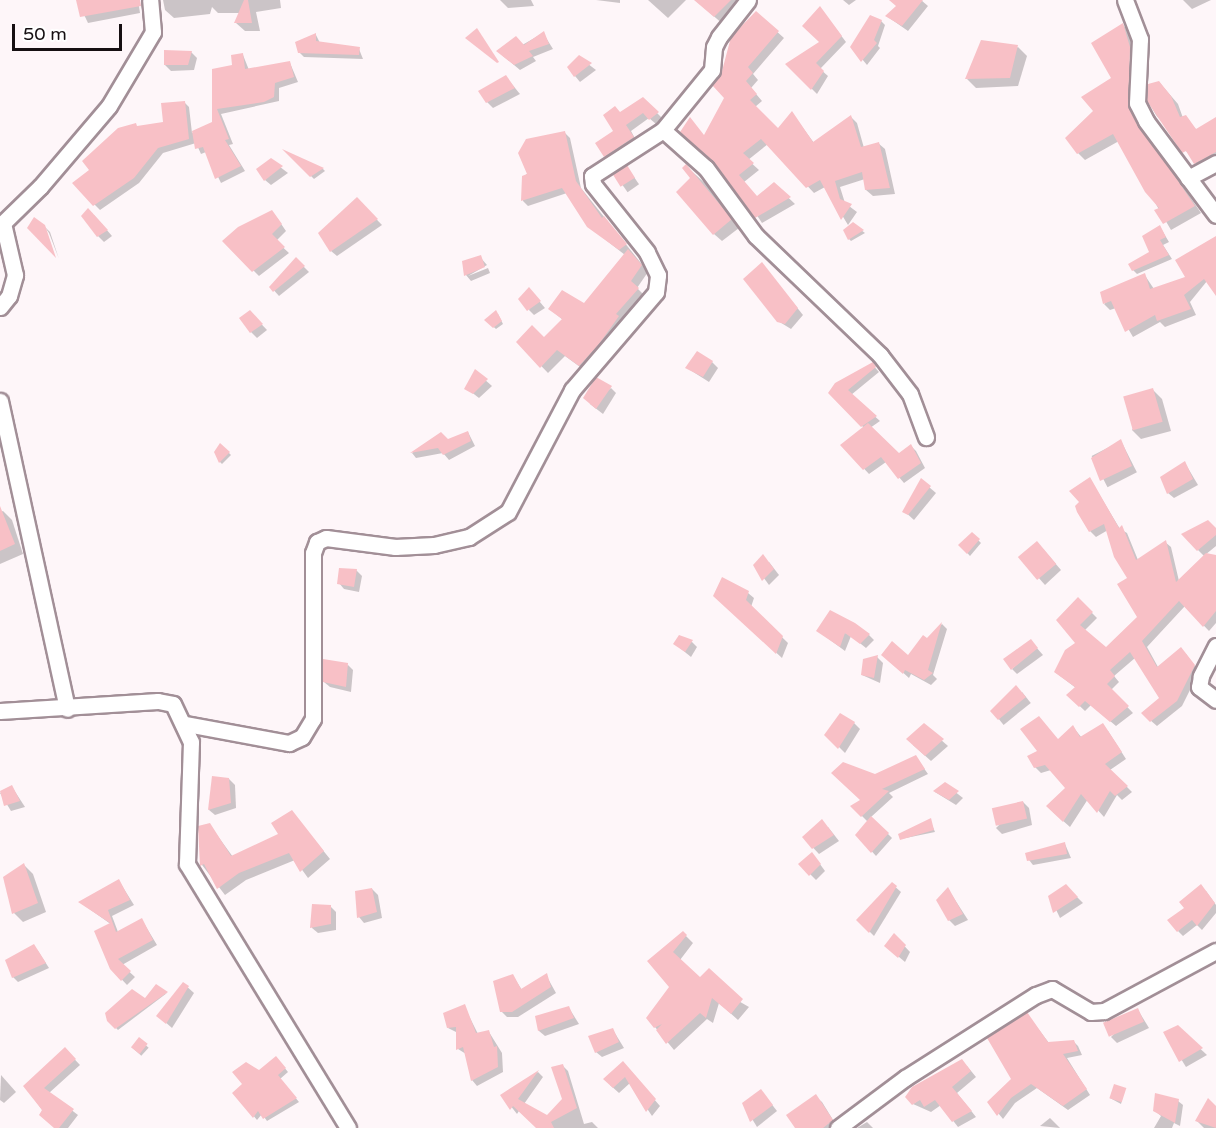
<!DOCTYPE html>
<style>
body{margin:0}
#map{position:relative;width:1216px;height:1128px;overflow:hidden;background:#fef6f9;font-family:"Varela Round",sans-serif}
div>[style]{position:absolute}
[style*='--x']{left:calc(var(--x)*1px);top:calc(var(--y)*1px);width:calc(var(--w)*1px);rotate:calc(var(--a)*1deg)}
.shadow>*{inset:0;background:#0003;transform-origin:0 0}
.building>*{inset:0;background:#f8c0c6;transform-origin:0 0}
.roads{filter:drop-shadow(2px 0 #a28f97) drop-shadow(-2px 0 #a28f97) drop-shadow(0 2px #a28f97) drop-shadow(0 -2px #a28f97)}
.minor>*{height:15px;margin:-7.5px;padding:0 7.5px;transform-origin:7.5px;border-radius:7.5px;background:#fff}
span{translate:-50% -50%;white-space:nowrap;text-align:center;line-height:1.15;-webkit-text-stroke:4.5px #fff;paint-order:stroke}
.scale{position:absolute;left:12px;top:24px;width:110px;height:27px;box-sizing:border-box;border:3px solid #160f12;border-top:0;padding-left:8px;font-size:18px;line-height:21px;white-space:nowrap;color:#160f12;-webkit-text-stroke:4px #fff;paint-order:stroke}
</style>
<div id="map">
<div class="shadow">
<div style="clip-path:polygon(77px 0,138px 0,140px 13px,88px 23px)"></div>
<div style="clip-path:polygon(163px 0,280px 0,281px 8px,256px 12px,260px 31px,245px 31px,236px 23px,240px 13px,218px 13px,212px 7px,210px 14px,174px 18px,165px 10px)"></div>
<div style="clip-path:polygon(500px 0,531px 0,534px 6px,508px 8px)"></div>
<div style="clip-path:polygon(596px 0,620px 0,620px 3px)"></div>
<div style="clip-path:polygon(648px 0,686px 0,668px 18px)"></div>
<div style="clip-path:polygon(695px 0,746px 0,724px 25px)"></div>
<div style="clip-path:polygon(843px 0,856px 0,849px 5px)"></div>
<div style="clip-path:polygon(891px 0,921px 0,928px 6px,908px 31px,888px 17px,898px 7px)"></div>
<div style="clip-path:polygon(1183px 0,1211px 0,1192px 9px)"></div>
<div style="clip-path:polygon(756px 13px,784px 38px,753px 74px,758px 80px,751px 88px,762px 101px,755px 107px,778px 130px,792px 113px,814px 143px,851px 117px,857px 123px,864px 148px,878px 143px,885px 149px,895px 194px,873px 196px,866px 190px,865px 179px,840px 187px,845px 203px,857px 212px,848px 225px,825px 187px,814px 193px,768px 144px,748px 160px,759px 170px,744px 182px,757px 198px,774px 184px,795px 204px,762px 223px,705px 137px,725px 98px)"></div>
<div style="clip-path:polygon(824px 13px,846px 42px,820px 69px,828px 76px,817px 94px,787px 64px,821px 42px)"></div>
<div style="clip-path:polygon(881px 21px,885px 25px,878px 46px,880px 48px,867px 65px,852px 47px)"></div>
<div style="clip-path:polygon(1123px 25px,1130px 32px,1136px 55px,1135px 116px,1201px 213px,1171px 230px,1119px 141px,1085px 160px,1078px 153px,1113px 78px)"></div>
<div style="clip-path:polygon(543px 33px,553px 49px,533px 57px,536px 61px,520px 70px,503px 56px)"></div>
<div style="clip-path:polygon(316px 35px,320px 43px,359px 49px,363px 59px,304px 57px,299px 52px)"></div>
<div style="clip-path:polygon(1018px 47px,1027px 56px,1018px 86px,976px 88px,967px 79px)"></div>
<div style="clip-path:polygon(191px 52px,197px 58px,194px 70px,171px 71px,165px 65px)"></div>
<div style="clip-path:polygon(243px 55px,249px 70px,290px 63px,298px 82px,279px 88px,279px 101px,221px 114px,233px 144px,229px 145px,245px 171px,221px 183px,206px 152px,201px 154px,196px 143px,163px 153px,139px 183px,100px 210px,74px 184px,138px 127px,165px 124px,184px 102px,189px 107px,192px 133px,213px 123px,214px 70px,234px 66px)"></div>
<div style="clip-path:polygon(579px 57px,596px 70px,580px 82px,575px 76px)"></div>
<div style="clip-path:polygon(506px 77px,520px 94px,493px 108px,487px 102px)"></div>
<div style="clip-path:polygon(1159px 82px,1178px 104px,1183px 118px,1197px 130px,1216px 118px,1216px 162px,1202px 170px,1156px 115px,1148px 101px)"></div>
<div style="clip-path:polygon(643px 99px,663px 119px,656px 124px,649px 118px,631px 131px,638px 144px,611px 161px,605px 156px,620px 113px)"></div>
<div style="clip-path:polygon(564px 132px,570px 138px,581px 188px,648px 272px,637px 288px,645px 296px,587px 372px,565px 356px,548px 373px,518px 342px,544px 339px,563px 320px,550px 309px,584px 305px,625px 255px,588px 226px,567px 193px,528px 206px,523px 201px,524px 177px)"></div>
<div style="clip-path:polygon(289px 154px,323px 169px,325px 171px,314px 179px)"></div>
<div style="clip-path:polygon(271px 160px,288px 173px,271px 185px,265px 180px)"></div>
<div style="clip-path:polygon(686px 166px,707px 185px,739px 228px,722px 241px,714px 234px)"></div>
<div style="left:627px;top:167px;width:21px;height:14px;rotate:55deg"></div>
<div style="clip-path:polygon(357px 199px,382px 225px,337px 256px,331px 251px)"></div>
<div style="clip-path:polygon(94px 215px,112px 236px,104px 242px,98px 236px)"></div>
<div style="clip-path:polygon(277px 218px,286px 231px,276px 241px,289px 253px,259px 276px,224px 241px)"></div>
<div style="clip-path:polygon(853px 224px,865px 233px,851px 241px,849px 239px)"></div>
<div style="clip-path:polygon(44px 226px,50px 232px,59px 259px,49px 233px)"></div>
<div style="clip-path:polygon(1160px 227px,1169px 242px,1163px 245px,1172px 259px,1137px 274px,1133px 270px,1151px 253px)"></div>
<div style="clip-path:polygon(1216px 239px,1216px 270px,1190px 302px,1196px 315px,1165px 327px,1160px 322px,1133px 337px,1116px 308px,1110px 310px,1104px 304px,1144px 274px,1154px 289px,1187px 278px)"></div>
<div style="clip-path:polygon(480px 257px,487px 265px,468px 276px,488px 268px,490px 273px,471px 281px,466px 275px,464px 262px)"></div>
<div style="clip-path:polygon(296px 259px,309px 272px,279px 296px,271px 287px)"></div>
<div style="clip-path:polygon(767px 270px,803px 315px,791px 329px,778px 321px)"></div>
<div style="clip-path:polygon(534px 295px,545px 308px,534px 315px,529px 310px)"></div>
<div style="clip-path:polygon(250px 312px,267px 330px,257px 338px,251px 332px)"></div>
<div style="clip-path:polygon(498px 314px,503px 324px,496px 329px,486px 320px)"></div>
<div style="clip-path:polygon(712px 362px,718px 368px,709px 382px,687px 368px)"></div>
<div style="clip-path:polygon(872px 364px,879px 372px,851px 395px,880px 421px,870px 428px,899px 455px,911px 446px,916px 451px,925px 468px,904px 483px,886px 462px,869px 474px,842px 445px,864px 428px,830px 393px)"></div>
<div style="clip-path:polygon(475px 371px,492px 386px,479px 398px,466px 388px)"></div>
<div style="clip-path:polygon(611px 388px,616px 393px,603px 414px,590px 404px)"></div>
<div style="clip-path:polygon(1153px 390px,1162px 399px,1171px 431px,1141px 439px,1132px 430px)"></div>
<div style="clip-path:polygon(468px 432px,475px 446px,449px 460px,443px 453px,416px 458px,412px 453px,441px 434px,447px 441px)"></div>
<div style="left:1121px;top:441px;width:35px;height:33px;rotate:63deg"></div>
<div style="clip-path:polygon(221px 445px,231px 455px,222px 464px,220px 462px)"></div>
<div style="clip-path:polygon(1185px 463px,1198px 485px,1174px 498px,1168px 493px)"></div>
<div style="clip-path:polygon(1090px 479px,1120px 529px,1127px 533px,1138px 560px,1165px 542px,1171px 547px,1179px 581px,1205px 557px,1183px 535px,1216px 529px,1216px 546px,1205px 555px,1216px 556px,1216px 623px,1209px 631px,1185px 606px,1147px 647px,1158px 667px,1186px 654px,1199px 672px,1182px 706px,1157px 726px,1143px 714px,1161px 699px,1135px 658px,1114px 676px,1119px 682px,1111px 690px,1133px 713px,1116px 726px,1091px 705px,1085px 711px,1068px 695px,1076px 688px,1055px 672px,1077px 643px,1078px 599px,1097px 618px,1084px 631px,1107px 649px,1138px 617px,1129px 579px,1108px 530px,1096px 537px,1090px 531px)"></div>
<div style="clip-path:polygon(922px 481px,936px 493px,914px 520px,904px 511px)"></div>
<div style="clip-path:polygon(3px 511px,12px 520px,23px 554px,0 564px,0 512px)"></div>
<div style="clip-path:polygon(972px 534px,981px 543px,970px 556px,960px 545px)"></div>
<div style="clip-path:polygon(1043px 549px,1061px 570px,1045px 585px,1021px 558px)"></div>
<div style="clip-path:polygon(769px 562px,779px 575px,769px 585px,755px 566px)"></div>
<div style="clip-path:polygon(356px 570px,362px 576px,359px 592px,344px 589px,339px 583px)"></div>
<div style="clip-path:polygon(748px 593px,754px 598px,751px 607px,788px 643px,782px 658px,715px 596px)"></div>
<div style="clip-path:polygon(942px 624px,947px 629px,933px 675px,937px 679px,931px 685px,911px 674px,909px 678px,889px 660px,908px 657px)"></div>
<div style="clip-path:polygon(818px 631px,869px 635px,874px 640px,866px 648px,851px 636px,845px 651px)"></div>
<div style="clip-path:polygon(692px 642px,697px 647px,691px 657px,675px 644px)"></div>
<div style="clip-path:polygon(1036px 647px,1043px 655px,1017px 674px,1012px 669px)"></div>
<div style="clip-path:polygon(877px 657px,883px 663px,880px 683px,862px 675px)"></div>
<div style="clip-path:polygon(348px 665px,353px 670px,351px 692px,330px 687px,324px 682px)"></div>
<div style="left:1022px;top:692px;width:14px;height:35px;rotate:51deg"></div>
<div style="clip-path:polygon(854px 723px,860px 729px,845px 753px,826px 734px)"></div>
<div style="clip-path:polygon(924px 725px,948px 746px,931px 761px,913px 745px)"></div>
<div style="clip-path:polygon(1073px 727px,1082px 738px,1108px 731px,1126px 759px,1110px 770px,1132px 792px,1122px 800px,1117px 795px,1104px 817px,1088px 799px,1070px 827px,1053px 812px,1067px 788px,1051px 770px,1041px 773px,1035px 767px)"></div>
<div style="clip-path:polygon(916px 757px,928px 774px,889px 793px,893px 797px,871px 817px,892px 838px,876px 856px,857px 835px,868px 822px,852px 806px,862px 800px,875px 775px)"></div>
<div style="clip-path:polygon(214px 778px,229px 779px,235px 785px,236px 808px,215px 815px,209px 810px)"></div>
<div style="clip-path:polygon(945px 784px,963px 798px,956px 805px,935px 792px)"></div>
<div style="clip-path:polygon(12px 787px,25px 807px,11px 811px,0 793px)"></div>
<div style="clip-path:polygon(1023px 802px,1029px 808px,1032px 825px,1002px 834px,996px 828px)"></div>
<div style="clip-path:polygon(292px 812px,330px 859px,308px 878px,295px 860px,246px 880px,225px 895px,202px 865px,200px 827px,209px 824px,233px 857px,280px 835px)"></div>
<div style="clip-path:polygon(930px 820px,935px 832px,901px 839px)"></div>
<div style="clip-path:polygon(828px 827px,839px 841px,819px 854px,804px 838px)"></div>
<div style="clip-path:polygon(1065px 844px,1071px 858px,1033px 865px,1029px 860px)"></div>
<div style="clip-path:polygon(817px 860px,825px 871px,816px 880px,800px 864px)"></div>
<div style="clip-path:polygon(24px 865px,33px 874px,46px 912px,23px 922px,14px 913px)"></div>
<div style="clip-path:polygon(119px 881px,134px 905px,112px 916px,118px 932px,142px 920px,157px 945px,122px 965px,135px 977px,127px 985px,111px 968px,112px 925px,81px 903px)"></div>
<div style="clip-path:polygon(892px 884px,901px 892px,874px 936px,858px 920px)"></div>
<div style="clip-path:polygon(1066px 886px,1083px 903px,1060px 918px,1050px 897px)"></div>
<div style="clip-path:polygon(372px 889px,378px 895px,382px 918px,364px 923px,359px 917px)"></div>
<div style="clip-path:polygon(948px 889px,968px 920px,955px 926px,949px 920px)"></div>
<div style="clip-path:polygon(1206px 891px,1216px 905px,1216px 913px,1202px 930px,1197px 925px,1183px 936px,1178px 931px)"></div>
<div style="clip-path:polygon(313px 905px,330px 906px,336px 912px,336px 930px,318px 933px,312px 928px)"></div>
<div style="clip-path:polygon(683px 933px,693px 943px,680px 960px,700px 979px,749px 1007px,738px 1020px,719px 1003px,713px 1023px,707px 1019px,674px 1050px,655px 1027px,671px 987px,649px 961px)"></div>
<div style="clip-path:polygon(894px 935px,910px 952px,905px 962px,892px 951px)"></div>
<div style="clip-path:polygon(38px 951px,49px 968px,18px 982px,13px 977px)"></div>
<div style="clip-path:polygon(546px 975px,556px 993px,518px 1017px,507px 1017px,501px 1011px,513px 976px,522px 990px)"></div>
<div style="clip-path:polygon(184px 984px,194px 993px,172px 1028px,164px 1021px)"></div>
<div style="clip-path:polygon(167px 993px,118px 1030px,116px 1028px,145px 1000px)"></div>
<div style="clip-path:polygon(464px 1006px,478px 1034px,489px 1032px,502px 1053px,503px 1072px,477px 1086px,472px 1080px,466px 1054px,458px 1049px,458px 1033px,448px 1028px)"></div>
<div style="clip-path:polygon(569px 1008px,579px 1024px,545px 1036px,539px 1031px,537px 1017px)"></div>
<div style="clip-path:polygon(1138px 1010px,1149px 1028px,1117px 1043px,1111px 1037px)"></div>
<div style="clip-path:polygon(1027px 1014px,1049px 1043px,1073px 1041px,1078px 1046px,1082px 1055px,1067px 1058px,1090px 1095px,1068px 1110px,1037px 1088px,1015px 1103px,1003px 1119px,989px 1102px,1013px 1079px)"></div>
<div style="clip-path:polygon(1177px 1027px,1207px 1055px,1186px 1067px,1165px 1033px)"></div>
<div style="clip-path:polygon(613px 1030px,624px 1048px,602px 1057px,596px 1052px)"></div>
<div style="left:139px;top:1039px;width:13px;height:11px;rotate:42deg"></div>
<div style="clip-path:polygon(65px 1049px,80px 1065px,49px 1093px,78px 1115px,68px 1128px,55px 1128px,25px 1086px)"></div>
<div style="clip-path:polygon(279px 1061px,288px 1072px,280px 1079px,299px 1102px,267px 1121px,262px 1114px,257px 1120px,234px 1093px,259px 1072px)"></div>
<div style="clip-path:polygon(623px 1063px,660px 1106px,652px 1116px,630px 1083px,619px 1093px,610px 1085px)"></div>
<div style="clip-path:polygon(563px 1066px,568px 1071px,584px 1124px,592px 1122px,598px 1128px,538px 1128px,519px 1111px,517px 1114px,502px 1095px,538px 1072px,543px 1077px,524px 1104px,548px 1117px,563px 1099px)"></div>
<div style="clip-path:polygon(967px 1066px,976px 1077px,957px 1093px,976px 1117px,958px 1127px,941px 1105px,931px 1112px,913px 1104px)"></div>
<div style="clip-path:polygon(1px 1075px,16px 1092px,4px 1103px,0 1100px)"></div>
<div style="clip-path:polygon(1125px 1089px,1121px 1104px,1110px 1098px)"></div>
<div style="clip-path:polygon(815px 1096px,822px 1102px,838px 1128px,798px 1128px)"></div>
<div style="clip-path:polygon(766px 1097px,777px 1111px,757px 1127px,743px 1104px)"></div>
<div style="clip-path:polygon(1178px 1101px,1183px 1105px,1180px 1126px,1174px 1123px,1172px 1128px,1154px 1128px,1161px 1116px,1154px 1110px)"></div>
<div style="clip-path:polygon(1216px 1108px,1216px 1128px,1204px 1128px,1197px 1121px)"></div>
<div style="clip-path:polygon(1050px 1118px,1060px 1128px,1040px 1126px)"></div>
<div style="clip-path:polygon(867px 1122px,873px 1128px,857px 1128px)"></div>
</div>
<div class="building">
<div style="clip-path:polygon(76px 0,140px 0,141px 6px,80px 17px)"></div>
<div style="clip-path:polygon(244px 0,248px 0,252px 23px,234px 23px)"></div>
<div style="clip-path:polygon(694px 0,731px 0,714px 17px)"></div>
<div style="clip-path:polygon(889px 0,923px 0,902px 26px,885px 16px,896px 6px)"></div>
<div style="clip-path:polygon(820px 6px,842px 36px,816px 63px,824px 71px,811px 90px,785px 64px,819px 42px,802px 26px)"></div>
<div style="clip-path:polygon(756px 11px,779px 31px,748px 67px,753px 73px,746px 81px,757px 94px,750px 100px,778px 128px,792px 111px,813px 142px,851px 115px,861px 147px,879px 142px,890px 188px,865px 190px,862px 172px,835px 181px,840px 199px,852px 204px,841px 220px,820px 180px,806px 188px,761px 139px,743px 153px,754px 163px,739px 175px,757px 196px,774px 182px,791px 197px,755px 218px,714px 162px,680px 132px,690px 117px,704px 135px,724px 98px,712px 85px,722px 71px,731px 37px)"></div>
<div style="clip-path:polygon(870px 15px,882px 20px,874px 40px,877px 43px,861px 62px,850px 47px)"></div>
<div style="clip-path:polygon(1123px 23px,1130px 47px,1128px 107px,1195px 206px,1163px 224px,1154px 210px,1159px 208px,1145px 192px,1113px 134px,1077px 154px,1065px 138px,1093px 111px,1081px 97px,1111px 78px,1091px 43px)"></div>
<div style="clip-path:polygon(477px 28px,499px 62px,497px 63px,465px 38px)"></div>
<div style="clip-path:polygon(544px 31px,549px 44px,529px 51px,533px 56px,514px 65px,496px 51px,516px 36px,524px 45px)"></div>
<div style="clip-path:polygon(316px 33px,316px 41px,360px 47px,359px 55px,298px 53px,295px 42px)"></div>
<div style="clip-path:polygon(981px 40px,1018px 45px,1010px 78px,965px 79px)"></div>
<div style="clip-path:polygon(164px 50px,192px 51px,188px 65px,164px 65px)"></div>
<div style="clip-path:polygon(243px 53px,245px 69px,290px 61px,294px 77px,275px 83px,274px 97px,264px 102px,217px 109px,229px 139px,225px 140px,241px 166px,215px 179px,203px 147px,195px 149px,192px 131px,212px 122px,212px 69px,232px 65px,231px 55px)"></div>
<div style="clip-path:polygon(579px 55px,592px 63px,574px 77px,567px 67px)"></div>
<div style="clip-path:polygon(506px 75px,515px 88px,486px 103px,478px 91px)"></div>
<div style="clip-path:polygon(1159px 81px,1171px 96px,1180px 117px,1186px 115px,1196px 129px,1216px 117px,1216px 152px,1194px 164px,1186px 151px,1182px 153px,1147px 101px,1148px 84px)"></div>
<div style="clip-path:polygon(643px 97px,659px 112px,649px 120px,643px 113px,626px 125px,634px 137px,604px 157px,595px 143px,613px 131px,603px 115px,615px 106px,620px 112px)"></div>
<div style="clip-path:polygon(185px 101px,189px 139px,158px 148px,134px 178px,93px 206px,72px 183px,89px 170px,82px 161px,118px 128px,136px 123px,137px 126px,163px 122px,161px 103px)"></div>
<div style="clip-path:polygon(565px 131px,576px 181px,602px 218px,604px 216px,627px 244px,619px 250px,587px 227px,562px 188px,521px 201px,522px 176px,527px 174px,518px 153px,526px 139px)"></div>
<div style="clip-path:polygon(282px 149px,324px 168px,310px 177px)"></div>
<div style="clip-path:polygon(271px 158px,283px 166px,264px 181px,256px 169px)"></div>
<div style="clip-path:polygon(686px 164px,732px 219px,713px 235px,676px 192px,690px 178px,682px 168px)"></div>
<div style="left:627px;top:165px;width:15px;height:17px;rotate:58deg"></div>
<div style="clip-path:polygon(357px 197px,378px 219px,330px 252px,318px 233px)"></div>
<div style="clip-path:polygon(88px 208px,108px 230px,97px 237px,81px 216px)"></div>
<div style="clip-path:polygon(272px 210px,282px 224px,272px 234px,285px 247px,252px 272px,222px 241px,238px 227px)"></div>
<div style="clip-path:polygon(34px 217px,45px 225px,56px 258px,27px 228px)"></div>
<div style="clip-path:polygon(853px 222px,864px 230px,848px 240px,843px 230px)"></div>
<div style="clip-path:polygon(1160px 225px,1166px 237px,1160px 240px,1169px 255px,1132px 271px,1128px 264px,1149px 252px,1142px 236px)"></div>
<div style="clip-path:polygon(1216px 236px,1216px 296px,1204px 279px,1184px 295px,1191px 309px,1157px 321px,1155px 315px,1125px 332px,1111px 301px,1103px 304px,1100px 292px,1145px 273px,1150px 289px,1185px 277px,1175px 260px)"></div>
<div style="clip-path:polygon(628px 249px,642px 265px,631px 281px,639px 288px,616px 314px,619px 316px,599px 344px,579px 366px,557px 350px,540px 368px,516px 342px,532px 325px,544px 337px,562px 319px,548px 309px,562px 290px,584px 303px)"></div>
<div style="clip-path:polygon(481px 255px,485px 267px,464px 276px,462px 261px)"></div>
<div style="clip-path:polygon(296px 257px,305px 266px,273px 292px,269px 287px)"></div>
<div style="clip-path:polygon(762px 262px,798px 308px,785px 324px,777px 322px,743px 279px)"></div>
<div style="clip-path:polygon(529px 287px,541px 301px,527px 311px,518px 299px)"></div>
<div style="clip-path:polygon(250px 310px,263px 324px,250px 333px,239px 318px)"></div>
<div style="clip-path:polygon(496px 310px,502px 321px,493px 328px,484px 320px)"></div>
<div style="clip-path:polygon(697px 351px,713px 361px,703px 377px,685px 368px)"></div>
<div style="clip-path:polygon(873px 362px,876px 367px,848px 390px,877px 416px,861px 427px,828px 393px,835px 383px)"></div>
<div style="clip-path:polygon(475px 369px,488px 379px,473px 394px,464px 389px)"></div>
<div style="clip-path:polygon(596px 377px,612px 386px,596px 409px,583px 398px)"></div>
<div style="left:1153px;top:388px;width:35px;height:31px;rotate:74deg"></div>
<div style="clip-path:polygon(868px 423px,899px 453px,911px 444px,921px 463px,898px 479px,881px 457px,863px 470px,840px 445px)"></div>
<div style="clip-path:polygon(468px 431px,471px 441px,443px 455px,438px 448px,410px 453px,441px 432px,448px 439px)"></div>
<div style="clip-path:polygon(1121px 439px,1132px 466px,1100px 481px,1091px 458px)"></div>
<div style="clip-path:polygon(220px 443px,230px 452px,219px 463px,214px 452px)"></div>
<div style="clip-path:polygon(1185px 461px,1193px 479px,1167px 494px,1160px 477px)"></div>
<div style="clip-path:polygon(1090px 477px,1119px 528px,1122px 525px,1136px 560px,1166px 540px,1176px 582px,1206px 553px,1216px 555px,1216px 611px,1203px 627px,1179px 601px,1142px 641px,1157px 667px,1181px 647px,1195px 665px,1177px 701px,1150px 722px,1141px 713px,1159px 698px,1130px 652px,1110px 670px,1115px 676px,1107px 684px,1129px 706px,1110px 722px,1085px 701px,1079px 707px,1066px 695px,1075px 687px,1054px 672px,1065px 650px,1075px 643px,1056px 620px,1078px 597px,1093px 612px,1080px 625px,1106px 647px,1137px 617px,1117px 584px,1127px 578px,1114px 557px,1104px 524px,1089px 532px,1077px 512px,1075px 506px,1079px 502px,1069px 491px)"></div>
<div style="clip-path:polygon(921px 478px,931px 486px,908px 515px,902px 512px)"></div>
<div style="clip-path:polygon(0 506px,15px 544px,0 551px)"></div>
<div style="clip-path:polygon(1208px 520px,1216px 528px,1216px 535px,1197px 551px,1181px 534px)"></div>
<div style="clip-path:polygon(972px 532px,980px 539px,967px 554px,958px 545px)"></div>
<div style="left:1037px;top:541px;width:30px;height:25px;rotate:50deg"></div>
<div style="clip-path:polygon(763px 554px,774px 569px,762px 581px,753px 565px)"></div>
<div style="clip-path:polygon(339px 568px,357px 569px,354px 587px,337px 584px)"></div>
<div style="clip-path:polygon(722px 577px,749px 591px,746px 600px,783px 636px,776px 654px,713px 596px)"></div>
<div style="clip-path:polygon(830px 610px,855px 623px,870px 634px,860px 644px,845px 633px,840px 647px,816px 631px)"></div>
<div style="clip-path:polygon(942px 622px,928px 670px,933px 673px,924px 680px,905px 670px,903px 674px,881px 655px,892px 641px,908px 655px,923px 635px,927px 638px)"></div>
<div style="clip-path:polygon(679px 635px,693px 640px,685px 652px,673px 644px)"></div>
<div style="clip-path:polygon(1031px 639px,1038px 648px,1011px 670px,1003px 659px)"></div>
<div style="clip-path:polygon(878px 655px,874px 678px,861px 675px,863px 659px)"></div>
<div style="clip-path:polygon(323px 659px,348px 663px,346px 687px,323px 682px)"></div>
<div style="clip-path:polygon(1016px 685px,1026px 697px,998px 720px,990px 711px)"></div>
<div style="clip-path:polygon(840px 713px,855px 722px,838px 749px,824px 735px)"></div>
<div style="clip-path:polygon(1039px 716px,1058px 739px,1073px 725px,1080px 737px,1103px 723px,1122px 752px,1105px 764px,1128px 786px,1115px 796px,1110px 791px,1097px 813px,1081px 794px,1063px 822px,1046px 806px,1065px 788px,1045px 765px,1034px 768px,1027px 756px,1037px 751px,1020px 729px)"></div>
<div style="clip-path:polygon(924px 723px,944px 739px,925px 756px,906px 739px)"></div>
<div style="clip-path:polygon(916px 755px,925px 769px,882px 789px,889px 791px,861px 817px,850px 806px,860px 800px,831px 773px,843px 762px,875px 774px)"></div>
<div style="clip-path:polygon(212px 776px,229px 778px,231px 803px,208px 810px)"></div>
<div style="clip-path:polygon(945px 782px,959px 791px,949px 800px,933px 791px)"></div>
<div style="clip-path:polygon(12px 785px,20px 801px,4px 806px,0 791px)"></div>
<div style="left:1023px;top:801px;width:18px;height:32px;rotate:77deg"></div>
<div style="clip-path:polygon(292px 810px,324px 851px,300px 872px,289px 853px,239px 873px,217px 889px,204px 864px,200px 866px,198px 826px,210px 823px,231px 856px,278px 834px,271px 823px)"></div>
<div style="clip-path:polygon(871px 816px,889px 833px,871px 853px,855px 835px)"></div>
<div style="clip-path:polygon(931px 818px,934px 830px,900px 840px,898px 834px)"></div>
<div style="clip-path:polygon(822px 819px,834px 835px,812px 849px,802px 837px)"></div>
<div style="clip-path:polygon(1065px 842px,1067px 854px,1027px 861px,1025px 853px)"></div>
<div style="clip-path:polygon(812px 852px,821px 864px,809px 876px,798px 864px)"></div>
<div style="clip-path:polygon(24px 863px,38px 903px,12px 914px,3px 877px)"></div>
<div style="clip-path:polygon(119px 879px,130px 900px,108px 910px,116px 932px,142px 918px,153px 940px,118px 959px,131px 971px,121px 981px,110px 969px,94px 931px,110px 923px,78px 902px)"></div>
<div style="clip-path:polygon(892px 882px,897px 886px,869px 933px,856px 920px)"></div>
<div style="clip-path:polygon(1066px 884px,1078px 897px,1053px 913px,1048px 896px)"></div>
<div style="clip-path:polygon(1201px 884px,1215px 903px,1197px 926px,1192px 920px,1177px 932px,1167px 920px,1184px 908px,1179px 902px)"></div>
<div style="clip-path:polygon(948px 887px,963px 914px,948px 921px,936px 900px)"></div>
<div style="clip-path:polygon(372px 888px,377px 912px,357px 918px,355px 891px)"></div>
<div style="clip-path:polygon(312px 904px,331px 905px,331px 924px,310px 928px)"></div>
<div style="clip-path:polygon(683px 931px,687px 935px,673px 952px,700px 977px,709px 968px,743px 999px,731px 1014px,712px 998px,706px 1018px,700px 1013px,666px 1044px,656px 1030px,662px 1024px,654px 1028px,646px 1018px,669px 987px,647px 961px)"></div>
<div style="clip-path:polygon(894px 933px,906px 945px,898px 958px,884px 946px)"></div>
<div style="clip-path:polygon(34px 944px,46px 963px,12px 978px,5px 960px)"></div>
<div style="clip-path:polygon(547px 973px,551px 987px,512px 1012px,500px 1012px,493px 981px,513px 974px,521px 989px)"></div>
<div style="clip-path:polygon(183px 982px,189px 986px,166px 1024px,156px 1016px)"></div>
<div style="clip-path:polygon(156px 984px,168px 992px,115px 1029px,107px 1021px,105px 1013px,132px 989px,145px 998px)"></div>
<div style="clip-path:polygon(465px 1004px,476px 1033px,489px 1030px,494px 1047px,497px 1046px,498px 1067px,471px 1081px,463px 1047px,456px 1050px,456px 1027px,447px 1028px,443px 1013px)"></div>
<div style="clip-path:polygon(569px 1006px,574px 1018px,538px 1031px,535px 1016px)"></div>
<div style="left:1138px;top:1008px;width:15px;height:38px;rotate:67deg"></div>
<div style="clip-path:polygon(1027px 1012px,1048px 1042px,1074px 1040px,1078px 1051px,1063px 1054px,1087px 1089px,1063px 1106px,1031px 1084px,1011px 1098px,997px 1116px,987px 1102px,1011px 1079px,987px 1038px)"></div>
<div style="clip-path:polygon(1178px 1025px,1203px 1048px,1179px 1062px,1163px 1032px)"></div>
<div style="clip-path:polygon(613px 1028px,619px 1042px,595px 1053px,588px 1036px)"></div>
<div style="left:139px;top:1037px;width:11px;height:13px;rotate:38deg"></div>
<div style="clip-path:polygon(65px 1047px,76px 1059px,44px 1088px,74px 1109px,59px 1128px,54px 1128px,39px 1115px,42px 1110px,23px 1086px)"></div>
<div style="clip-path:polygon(276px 1056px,286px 1068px,278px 1075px,297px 1098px,263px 1119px,258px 1111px,253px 1118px,232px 1093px,242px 1084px,232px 1072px,246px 1062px,259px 1070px)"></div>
<div style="clip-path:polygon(962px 1059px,971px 1071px,952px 1087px,972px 1111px,952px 1122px,935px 1100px,924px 1107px,920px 1100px,912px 1105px,905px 1097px,912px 1087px)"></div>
<div style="clip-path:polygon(623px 1061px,656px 1099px,646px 1112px,625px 1077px,613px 1088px,603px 1079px)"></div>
<div style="clip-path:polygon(563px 1064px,577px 1108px,551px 1122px,554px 1128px,536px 1128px,513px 1106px,510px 1110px,500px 1095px,539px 1070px,518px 1099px,547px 1115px,562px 1099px,551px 1067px)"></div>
<div style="left:1114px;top:1084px;width:13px;height:15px;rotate:18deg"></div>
<div style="clip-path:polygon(761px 1089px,773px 1105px,750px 1122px,742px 1103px)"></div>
<div style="clip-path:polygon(1155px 1093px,1179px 1099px,1175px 1123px,1153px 1111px)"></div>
<div style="clip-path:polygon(816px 1094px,833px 1120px,823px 1128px,795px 1128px,786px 1115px)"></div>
<div style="clip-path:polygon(1208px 1098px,1216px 1106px,1216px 1128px,1195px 1121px)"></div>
</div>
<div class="roads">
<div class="minor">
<div style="--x:1125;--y:0;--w:42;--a:69"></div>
<div style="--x:1140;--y:39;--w:64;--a:92.7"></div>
<div style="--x:1137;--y:103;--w:20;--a:63"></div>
<div style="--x:1146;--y:121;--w:117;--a:53.3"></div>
<div style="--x:663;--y:130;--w:57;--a:41.5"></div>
<div style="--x:706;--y:168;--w:84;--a:53.7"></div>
<div style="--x:756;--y:236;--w:172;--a:43.8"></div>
<div style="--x:880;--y:355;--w:49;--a:52.4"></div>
<div style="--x:910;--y:394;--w:46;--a:69.6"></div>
<div style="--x:1188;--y:178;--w:32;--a:-28"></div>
<div style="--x:0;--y:307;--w:14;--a:-51"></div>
<div style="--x:9;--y:296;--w:22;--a:-74"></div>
<div style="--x:15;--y:275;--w:53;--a:-103"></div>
<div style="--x:3;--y:223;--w:52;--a:-44.2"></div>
<div style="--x:40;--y:187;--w:106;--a:-49.6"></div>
<div style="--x:109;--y:106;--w:86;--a:-59.3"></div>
<div style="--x:153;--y:32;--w:32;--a:-95"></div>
<div style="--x:0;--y:401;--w:315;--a:77.7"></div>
<div style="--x:1216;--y:646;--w:34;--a:117"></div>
<div style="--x:1201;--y:676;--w:11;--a:100"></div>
<div style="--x:1199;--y:687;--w:21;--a:37"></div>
<div style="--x:0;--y:711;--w:158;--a:-3.6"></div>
<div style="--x:158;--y:701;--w:15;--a:11"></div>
<div style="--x:173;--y:704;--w:42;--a:64.7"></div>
<div style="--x:191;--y:742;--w:122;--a:91.9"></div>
<div style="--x:187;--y:864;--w:309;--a:58.6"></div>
<div style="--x:186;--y:724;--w:105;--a:10.5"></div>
<div style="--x:289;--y:743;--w:14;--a:-25"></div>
<div style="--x:302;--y:737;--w:21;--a:-59"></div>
<div style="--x:313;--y:719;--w:166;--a:-90"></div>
<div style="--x:313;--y:553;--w:12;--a:-70"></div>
<div style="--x:317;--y:542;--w:10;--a:-24"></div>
<div style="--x:326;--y:538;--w:70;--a:7.4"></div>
<div style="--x:395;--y:547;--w:39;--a:-3"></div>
<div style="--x:434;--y:545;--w:36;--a:-13"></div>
<div style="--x:469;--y:537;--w:46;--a:-32.7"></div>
<div style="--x:508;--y:512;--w:138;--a:-62.3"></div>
<div style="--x:572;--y:390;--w:129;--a:-49.4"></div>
<div style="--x:656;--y:292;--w:17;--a:-83"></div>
<div style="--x:658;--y:275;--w:25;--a:-116"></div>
<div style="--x:647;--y:252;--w:87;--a:-128.5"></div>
<div style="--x:593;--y:184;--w:8;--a:-97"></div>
<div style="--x:592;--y:176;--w:85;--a:-32.9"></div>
<div style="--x:663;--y:130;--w:77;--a:-50.8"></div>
<div style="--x:712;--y:70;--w:23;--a:-85"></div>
<div style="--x:714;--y:47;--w:11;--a:-63"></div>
<div style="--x:719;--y:37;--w:47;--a:-51.9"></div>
<div style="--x:838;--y:1128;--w:84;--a:-36.7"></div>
<div style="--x:905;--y:1078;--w:155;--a:-32.4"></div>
<div style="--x:1036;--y:995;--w:17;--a:-21"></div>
<div style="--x:1052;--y:989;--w:45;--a:30.5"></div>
<div style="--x:1091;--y:1012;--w:13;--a:-4"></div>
<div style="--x:1104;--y:1011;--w:127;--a:-28.2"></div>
</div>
</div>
<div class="scale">50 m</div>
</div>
